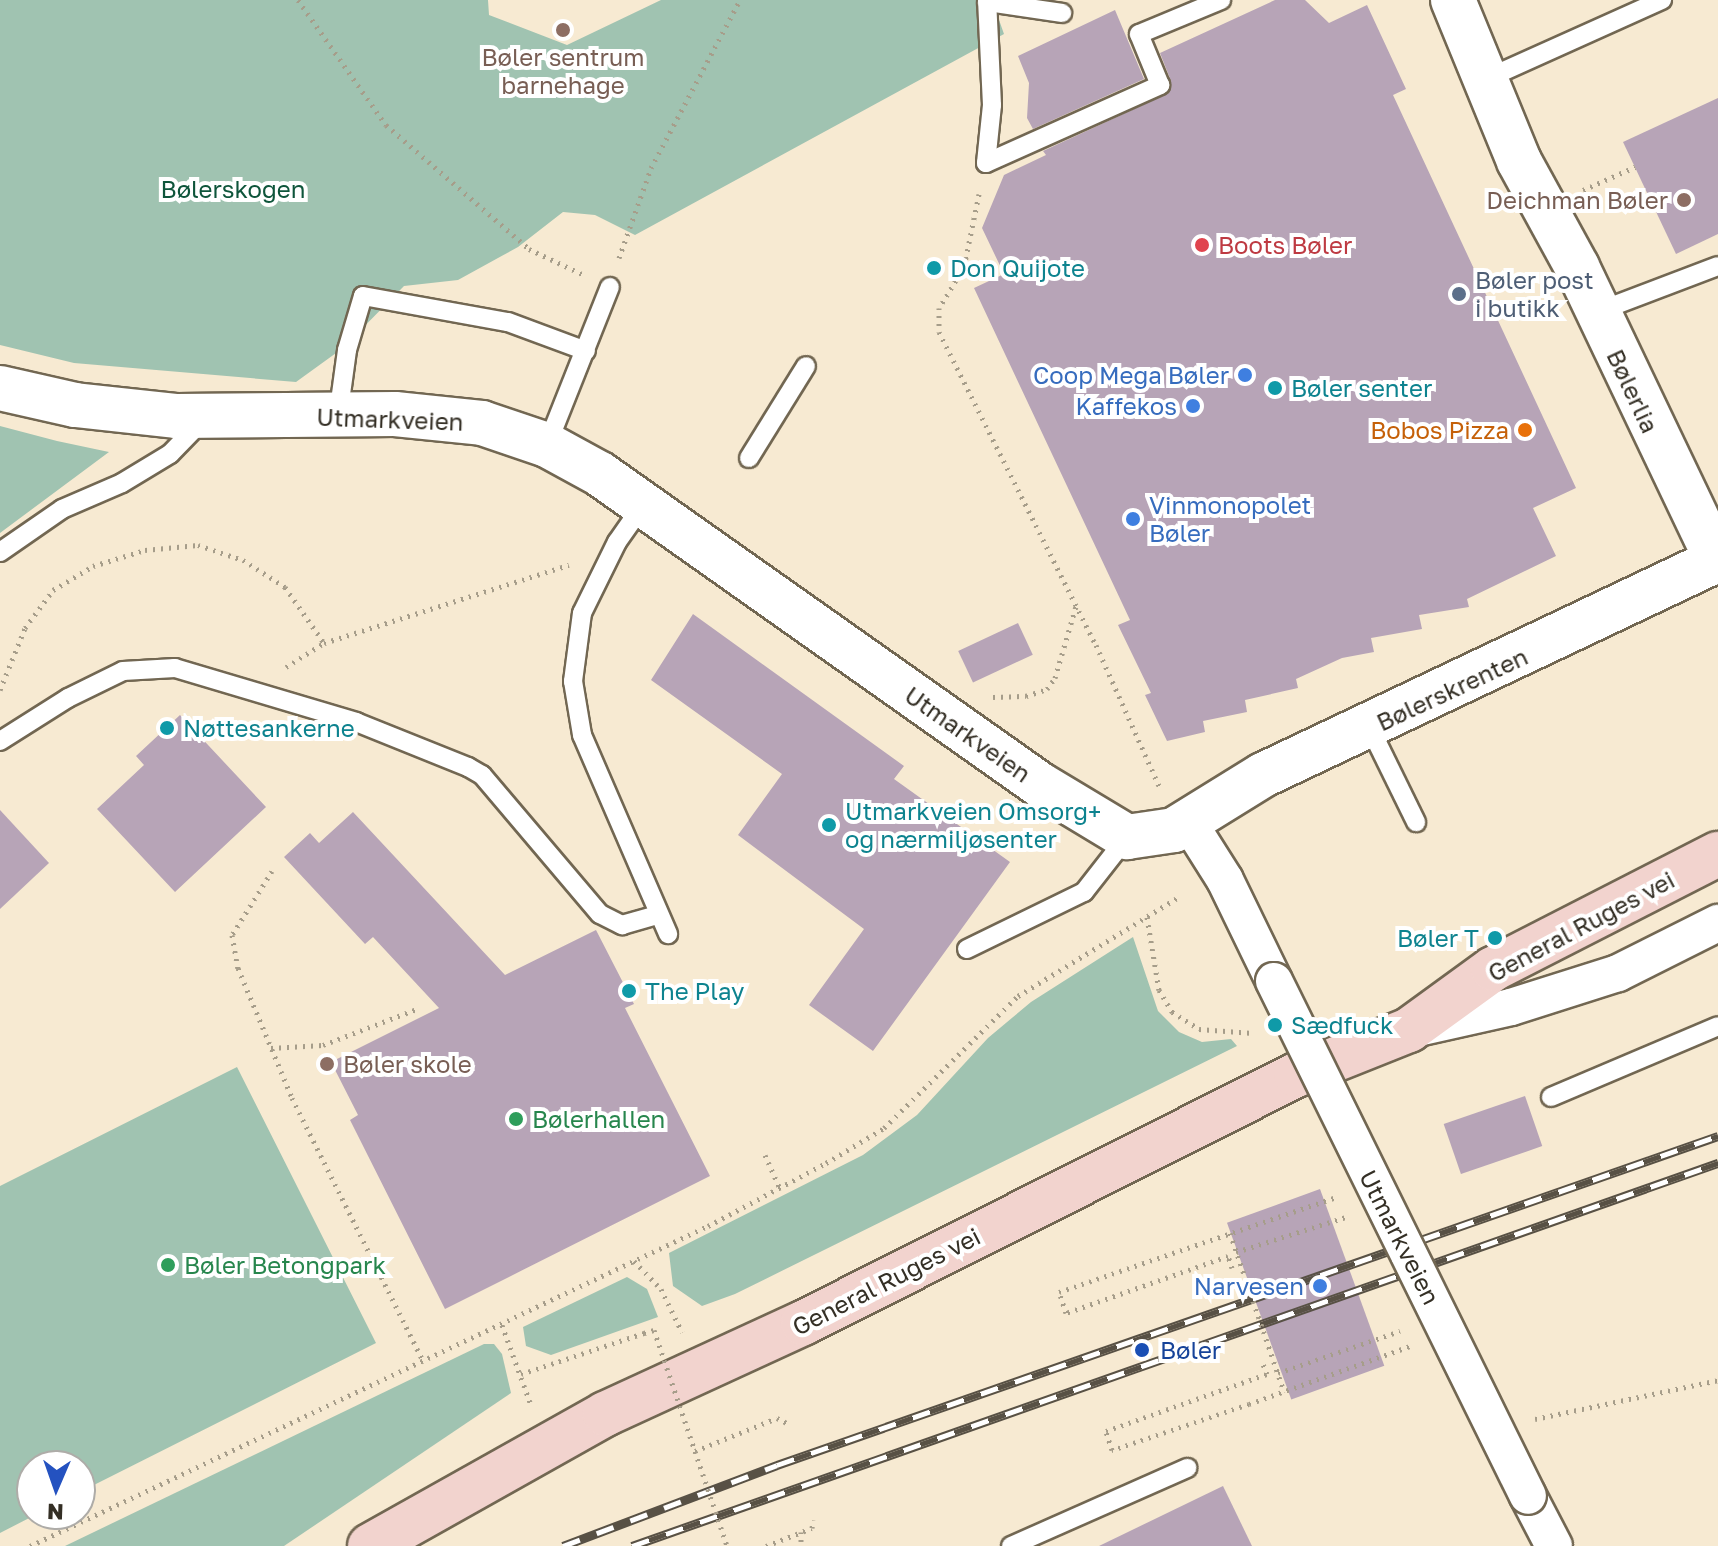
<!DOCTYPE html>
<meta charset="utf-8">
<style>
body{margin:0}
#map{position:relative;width:1718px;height:1546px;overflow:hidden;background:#f7ead2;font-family:"Golos Text",sans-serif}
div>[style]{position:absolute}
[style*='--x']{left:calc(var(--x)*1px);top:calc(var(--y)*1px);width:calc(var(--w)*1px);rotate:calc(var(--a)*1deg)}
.green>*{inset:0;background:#a0c3b1}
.building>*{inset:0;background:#b7a4b7;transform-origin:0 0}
.path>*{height:5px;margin-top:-2.5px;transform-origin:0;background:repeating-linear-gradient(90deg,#a69d8a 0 2px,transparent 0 8px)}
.roads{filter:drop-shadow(2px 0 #726752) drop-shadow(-2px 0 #726752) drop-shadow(0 2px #726752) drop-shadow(0 -2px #726752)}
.service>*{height:18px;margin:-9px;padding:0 9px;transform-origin:9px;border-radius:9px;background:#fff}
.minor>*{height:36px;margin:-18px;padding:0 18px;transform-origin:18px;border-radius:18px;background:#fff}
.tertiary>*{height:44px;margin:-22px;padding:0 22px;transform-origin:22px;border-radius:22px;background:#fff}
.secondary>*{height:44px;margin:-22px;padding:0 22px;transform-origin:22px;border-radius:22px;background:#f2d3ce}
.rail>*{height:9px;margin-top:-4.5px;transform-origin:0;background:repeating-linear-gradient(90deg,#fff 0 18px,#585145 0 36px);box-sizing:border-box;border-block:2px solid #585145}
.path-bridge>*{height:5px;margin-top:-2.5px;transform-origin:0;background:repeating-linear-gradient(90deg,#a69d8a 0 2px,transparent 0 8px)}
.bridges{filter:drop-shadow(2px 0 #726752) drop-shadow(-2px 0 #726752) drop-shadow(0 2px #726752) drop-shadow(0 -2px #726752)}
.minor-bridge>*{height:36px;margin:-18px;padding:0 18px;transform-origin:18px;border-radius:18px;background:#fff}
.dots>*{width:22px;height:22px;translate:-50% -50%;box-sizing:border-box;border:4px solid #fff;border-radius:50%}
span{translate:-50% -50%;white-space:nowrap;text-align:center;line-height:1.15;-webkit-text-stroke:8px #fff;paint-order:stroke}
.education-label{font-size:24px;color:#785e54}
.right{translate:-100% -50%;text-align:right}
.left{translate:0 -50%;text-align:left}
.park-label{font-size:24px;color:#0e553b}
.health-label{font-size:24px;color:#be3a42}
.culture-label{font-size:24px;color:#0d838f}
.service-label{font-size:24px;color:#4e5e75}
.shop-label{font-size:24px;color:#366cbe}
.street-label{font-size:24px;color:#342f25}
.food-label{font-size:24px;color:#c56008}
.leisure-label{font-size:24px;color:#27864d}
.transit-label{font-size:24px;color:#164399}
.north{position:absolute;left:16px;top:1450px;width:80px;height:80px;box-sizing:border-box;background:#fff;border:2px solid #aeaca8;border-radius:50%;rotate:182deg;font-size:22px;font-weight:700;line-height:32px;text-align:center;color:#342f25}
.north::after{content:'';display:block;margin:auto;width:28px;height:36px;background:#2452c0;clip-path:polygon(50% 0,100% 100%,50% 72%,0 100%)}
</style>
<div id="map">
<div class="green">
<div style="clip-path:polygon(0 0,488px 0,489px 15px,567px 45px,661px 0,992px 0,1004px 34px,635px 235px,595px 215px,563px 212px,518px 247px,458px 280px,404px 286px,343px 348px,296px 382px,74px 363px,0 345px)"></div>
<div style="clip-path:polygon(0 426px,57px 441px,109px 452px,0 533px)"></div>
<div style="clip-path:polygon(1133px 937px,1158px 1011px,1179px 1032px,1202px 1042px,1231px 1039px,1237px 1046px,735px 1294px,702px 1306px,673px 1286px,669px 1253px,863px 1155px,917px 1115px,988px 1038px,1031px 1002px)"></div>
<div style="clip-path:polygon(237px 1067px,376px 1343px,80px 1492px,80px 1466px,32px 1466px,32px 1514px,37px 1514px,0 1533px,0 1186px)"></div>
<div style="clip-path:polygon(627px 1277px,647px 1289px,658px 1317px,551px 1355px,526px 1346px,523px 1327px)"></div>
<div style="clip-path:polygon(484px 1344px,494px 1344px,502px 1354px,511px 1393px,284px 1546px,65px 1546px)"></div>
</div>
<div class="building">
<div style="clip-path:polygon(1275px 0,1305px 0,1329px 23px,1367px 5px,1406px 89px,1393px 95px,1576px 488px,1533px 508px,1556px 556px,1467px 599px,1469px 607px,1419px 615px,1422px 629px,1371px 638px,1374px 652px,1342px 658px,1296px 679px,1298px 688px,1245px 700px,1247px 712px,1203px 721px,1205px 732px,1167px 741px,1145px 695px,1151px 693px,1118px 625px,1130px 620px,974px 288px,1004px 274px,982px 228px,1004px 175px,1046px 155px,1043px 151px,1169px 93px,1171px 81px,1160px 53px)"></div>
<div style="clip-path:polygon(1115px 10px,1144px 79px,1033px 129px,1027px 118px,1029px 83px,1018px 56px)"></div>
<div style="clip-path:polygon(1718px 98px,1718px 234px,1676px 254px,1623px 142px)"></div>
<div style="clip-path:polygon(693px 614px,904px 766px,894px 779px,1010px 862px,873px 1051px,809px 1005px,864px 929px,738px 835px,782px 774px,651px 680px)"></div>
<div style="left:1018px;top:623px;width:35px;height:66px;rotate:65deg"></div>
<div style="clip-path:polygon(180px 715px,266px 807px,175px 892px,97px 809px,144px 765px,136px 756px)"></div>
<div style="clip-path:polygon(0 810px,49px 863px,0 909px)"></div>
<div style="clip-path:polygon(353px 812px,505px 975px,596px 930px,634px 1004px,625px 1008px,710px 1176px,445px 1309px,350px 1120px,358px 1115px,331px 1062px,439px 1008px,373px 937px,365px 944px,284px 857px,310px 833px,319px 843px)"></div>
<div style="left:1525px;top:1096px;width:53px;height:86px;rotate:71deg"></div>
<div style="left:1320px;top:1189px;width:188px;height:99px;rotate:70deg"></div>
<div style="clip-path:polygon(1223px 1486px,1252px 1546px,1099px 1546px)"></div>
</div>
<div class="path">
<div style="--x:298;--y:0;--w:153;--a:54.9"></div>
<div style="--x:386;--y:125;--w:189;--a:40.9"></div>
<div style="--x:529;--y:249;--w:61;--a:25.3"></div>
<div style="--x:1583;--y:190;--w:57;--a:-23.9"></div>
<div style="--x:979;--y:194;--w:75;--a:101.6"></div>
<div style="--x:964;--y:267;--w:48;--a:121.4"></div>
<div style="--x:939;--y:308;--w:24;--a:90"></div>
<div style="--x:939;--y:332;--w:350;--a:63.4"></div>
<div style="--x:1096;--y:645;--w:157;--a:65.9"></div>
<div style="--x:619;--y:258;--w:96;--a:-70.4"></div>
<div style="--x:651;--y:168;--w:190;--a:-62.1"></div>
<div style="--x:286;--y:667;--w:45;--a:-32.3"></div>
<div style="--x:324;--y:643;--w:257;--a:-17.7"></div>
<div style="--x:0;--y:690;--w:67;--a:-68"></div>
<div style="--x:25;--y:628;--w:47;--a:-53.6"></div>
<div style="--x:53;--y:590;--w:47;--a:-31"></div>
<div style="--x:93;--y:566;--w:54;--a:-17.1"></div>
<div style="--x:145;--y:550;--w:53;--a:-5.4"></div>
<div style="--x:198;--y:545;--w:47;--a:18.4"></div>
<div style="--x:243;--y:560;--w:50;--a:32.7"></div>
<div style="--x:285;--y:587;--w:68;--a:55.1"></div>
<div style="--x:993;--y:697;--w:33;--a:-2"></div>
<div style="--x:1026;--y:696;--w:22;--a:-18"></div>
<div style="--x:1047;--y:689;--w:14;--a:-54"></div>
<div style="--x:1055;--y:678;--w:75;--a:-73.7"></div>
<div style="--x:272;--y:871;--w:75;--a:122"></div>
<div style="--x:232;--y:935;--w:34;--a:80"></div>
<div style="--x:238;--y:968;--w:141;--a:67.4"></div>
<div style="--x:292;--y:1098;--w:294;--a:63.5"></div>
<div style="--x:1147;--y:917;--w:74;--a:80.7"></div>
<div style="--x:1159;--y:990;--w:26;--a:59"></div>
<div style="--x:1172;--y:1012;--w:32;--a:32"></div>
<div style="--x:1199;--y:1029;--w:54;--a:4.2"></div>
<div style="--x:271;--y:1048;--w:52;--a:-3.3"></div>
<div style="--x:323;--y:1045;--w:101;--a:-21"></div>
<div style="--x:765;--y:1155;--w:37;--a:66"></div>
<div style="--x:1236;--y:1252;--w:115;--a:-17.7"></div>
<div style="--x:634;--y:1261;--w:39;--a:46"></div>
<div style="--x:661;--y:1289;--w:48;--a:64"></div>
<div style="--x:1232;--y:1268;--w:13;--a:-108"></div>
<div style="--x:1228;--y:1256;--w:172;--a:160.6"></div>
<div style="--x:1066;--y:1313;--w:22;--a:-108"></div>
<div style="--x:1059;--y:1292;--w:293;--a:-18.9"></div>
<div style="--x:502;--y:1325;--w:85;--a:70.1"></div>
<div style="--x:1278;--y:1373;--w:129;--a:-19"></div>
<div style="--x:521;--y:1374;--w:130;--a:-18.4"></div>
<div style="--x:1249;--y:1404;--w:145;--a:161.4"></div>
<div style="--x:1112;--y:1450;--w:20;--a:-108"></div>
<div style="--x:1106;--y:1431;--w:171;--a:-19.5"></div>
<div style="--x:1267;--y:1374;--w:11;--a:-112"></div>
<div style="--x:1535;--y:1419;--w:187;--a:-12"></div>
<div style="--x:695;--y:1451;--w:88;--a:-21.9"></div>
<div style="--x:777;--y:1418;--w:11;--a:27"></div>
<div style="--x:801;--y:1532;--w:14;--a:90"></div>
<div style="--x:30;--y:1546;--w:750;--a:-25.27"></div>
<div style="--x:708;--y:1226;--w:134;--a:-28.1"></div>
<div style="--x:826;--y:1163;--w:68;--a:-31.1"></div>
<div style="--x:884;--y:1128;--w:188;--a:-44.6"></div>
<div style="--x:1018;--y:996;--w:189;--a:-31.6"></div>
<div style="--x:766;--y:1546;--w:49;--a:-21.4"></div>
<div style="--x:812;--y:1528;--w:8;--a:-83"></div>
</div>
<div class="roads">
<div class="service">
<div style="--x:987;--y:2;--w:76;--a:8.3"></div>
<div style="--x:1486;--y:79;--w:193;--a:-24.2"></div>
<div style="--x:986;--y:163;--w:191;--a:-24.1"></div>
<div style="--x:1160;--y:85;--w:55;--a:-112.4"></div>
<div style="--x:1139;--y:34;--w:89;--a:-22.5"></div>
<div style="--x:986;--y:163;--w:58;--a:-84.1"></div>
<div style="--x:992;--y:105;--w:105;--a:-92.7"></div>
<div style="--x:1597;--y:312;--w:129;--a:-20.8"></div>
<div style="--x:338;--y:416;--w:67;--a:-82.2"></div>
<div style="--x:347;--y:350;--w:56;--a:-73.5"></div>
<div style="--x:363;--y:296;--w:147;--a:10.2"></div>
<div style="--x:508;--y:322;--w:83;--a:20.4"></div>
<div style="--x:547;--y:445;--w:170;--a:-68.3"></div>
<div style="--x:749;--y:458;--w:108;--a:-58.2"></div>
<div style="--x:643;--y:505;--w:45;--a:125.1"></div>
<div style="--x:617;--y:542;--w:79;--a:116.2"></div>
<div style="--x:582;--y:613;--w:69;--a:97.5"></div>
<div style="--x:573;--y:681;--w:55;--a:80.5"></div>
<div style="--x:582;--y:735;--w:217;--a:66.6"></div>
<div style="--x:0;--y:552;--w:75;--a:-34.7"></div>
<div style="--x:62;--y:509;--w:65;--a:-23.4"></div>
<div style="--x:122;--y:483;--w:56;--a:-31.1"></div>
<div style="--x:170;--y:454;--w:45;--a:-45.9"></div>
<div style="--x:1370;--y:728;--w:105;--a:63.9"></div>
<div style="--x:0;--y:741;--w:80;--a:-32.3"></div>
<div style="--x:68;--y:698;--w:61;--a:-26.1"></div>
<div style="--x:123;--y:671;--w:52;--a:-3.3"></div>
<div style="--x:175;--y:668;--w:189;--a:16.6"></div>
<div style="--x:356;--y:722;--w:121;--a:21.9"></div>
<div style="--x:468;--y:767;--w:16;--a:30"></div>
<div style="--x:482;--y:775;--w:182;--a:49.7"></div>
<div style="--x:600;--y:914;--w:25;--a:27"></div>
<div style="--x:622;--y:925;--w:37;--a:-16"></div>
<div style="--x:967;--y:949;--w:130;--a:-26"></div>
<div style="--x:1084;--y:892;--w:70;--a:-52"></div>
<div style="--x:1551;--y:1097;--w:181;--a:-23"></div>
<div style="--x:1011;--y:1546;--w:193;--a:-23.9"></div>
</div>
<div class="minor">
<div style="--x:1189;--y:823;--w:67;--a:57.7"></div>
<div style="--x:1225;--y:880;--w:112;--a:64.1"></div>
<div style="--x:1418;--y:1028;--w:95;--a:-12.7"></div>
<div style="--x:1511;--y:1007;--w:112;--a:-17.6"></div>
<div style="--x:1618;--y:973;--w:112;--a:-26.6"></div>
<div style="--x:1528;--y:1496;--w:56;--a:62.5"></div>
</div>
<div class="tertiary">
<div style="--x:1453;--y:0;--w:174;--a:67.7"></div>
<div style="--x:1519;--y:161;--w:121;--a:61.3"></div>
<div style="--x:1577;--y:267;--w:327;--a:64.5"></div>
<div style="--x:0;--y:388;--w:77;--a:12.8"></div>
<div style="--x:75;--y:405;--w:103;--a:6.2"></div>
<div style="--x:177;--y:416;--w:218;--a:-0.5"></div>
<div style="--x:395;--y:414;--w:87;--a:5.9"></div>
<div style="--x:482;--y:423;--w:69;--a:18.7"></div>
<div style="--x:547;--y:445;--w:60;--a:28.7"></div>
<div style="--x:600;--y:474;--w:537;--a:35.23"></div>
<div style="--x:1039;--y:784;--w:103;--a:31.1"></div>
<div style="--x:1127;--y:837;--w:48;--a:-8.5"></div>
<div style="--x:1174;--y:830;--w:105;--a:-31.7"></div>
<div style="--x:1263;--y:775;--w:502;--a:-25.34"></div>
</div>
<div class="secondary">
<div style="--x:370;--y:1546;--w:270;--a:-29.3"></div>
<div style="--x:605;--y:1414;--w:218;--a:-24.7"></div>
<div style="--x:803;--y:1323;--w:552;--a:-26.7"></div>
<div style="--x:1296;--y:1075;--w:122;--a:-21.7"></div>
<div style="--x:1409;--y:1030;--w:104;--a:-36"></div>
<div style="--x:1493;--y:969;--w:253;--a:-27.1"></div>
</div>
</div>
<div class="rail">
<div style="--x:563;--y:1546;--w:229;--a:-20.7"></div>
<div style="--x:777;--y:1465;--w:997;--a:-19.27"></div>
<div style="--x:632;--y:1546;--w:1152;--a:-19.43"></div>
</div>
<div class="path-bridge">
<div style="--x:1230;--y:1233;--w:168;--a:71.2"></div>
<div style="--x:644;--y:1333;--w:10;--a:-17"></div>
<div style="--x:654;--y:1330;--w:228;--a:71.3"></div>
<div style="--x:1249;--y:1404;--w:171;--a:-19.8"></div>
</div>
<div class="bridges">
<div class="minor-bridge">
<div style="--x:1274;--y:981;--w:574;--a:63.75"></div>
</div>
</div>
<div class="dots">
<div style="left:563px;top:30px;background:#8d6e63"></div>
<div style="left:1684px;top:200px;background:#8d6e63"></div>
<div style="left:1202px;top:245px;background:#e0444e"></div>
<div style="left:934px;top:268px;background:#0f9aa8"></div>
<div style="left:1459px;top:294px;background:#5c6f8a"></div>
<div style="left:1245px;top:375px;background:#3f7fe0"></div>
<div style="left:1275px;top:388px;background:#0f9aa8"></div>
<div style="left:1193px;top:406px;background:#3f7fe0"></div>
<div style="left:1525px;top:430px;background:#e8710a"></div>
<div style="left:1133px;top:519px;background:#3f7fe0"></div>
<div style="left:167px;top:728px;background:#0f9aa8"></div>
<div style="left:829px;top:825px;background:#0f9aa8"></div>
<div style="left:1495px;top:938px;background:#0f9aa8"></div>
<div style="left:629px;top:991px;background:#0f9aa8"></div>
<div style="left:1275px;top:1025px;background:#0f9aa8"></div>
<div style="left:327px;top:1064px;background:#8d6e63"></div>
<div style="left:516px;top:1119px;background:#2e9e5b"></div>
<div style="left:168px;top:1265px;background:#2e9e5b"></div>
<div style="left:1320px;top:1286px;background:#3f7fe0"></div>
<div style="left:1142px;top:1350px;background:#1a4fb4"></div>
</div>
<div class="education-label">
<span style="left:563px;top:71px">Bøler sentrum<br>barnehage</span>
<span class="right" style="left:1668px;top:200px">Deichman Bøler</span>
<span class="left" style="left:343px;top:1064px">Bøler skole</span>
</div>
<div class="park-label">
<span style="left:233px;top:189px">Bølerskogen</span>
</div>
<div class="health-label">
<span class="left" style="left:1218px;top:245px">Boots Bøler</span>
</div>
<div class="culture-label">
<span class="left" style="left:950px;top:268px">Don Quijote</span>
<span class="left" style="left:1291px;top:388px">Bøler senter</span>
<span class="left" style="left:183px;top:728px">Nøttesankerne</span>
<span class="left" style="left:845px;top:825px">Utmarkveien Omsorg+<br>og nærmiljøsenter</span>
<span class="right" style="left:1479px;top:938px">Bøler T</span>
<span class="left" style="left:645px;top:991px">The Play</span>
<span class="left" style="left:1291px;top:1025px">Sædfuck</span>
</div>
<div class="service-label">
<span class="left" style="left:1475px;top:294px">Bøler post<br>i butikk</span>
</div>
<div class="shop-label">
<span class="right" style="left:1229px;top:375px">Coop Mega Bøler</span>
<span class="right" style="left:1177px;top:406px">Kaffekos</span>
<span class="left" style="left:1149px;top:519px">Vinmonopolet<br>Bøler</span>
<span class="right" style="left:1304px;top:1286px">Narvesen</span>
</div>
<div class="street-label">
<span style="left:1633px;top:391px;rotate:65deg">Bølerlia</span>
<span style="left:390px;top:419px;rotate:2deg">Utmarkveien</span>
<span style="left:1452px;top:689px;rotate:-25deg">Bølerskrenten</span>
<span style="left:968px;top:734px;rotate:35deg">Utmarkveien</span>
<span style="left:1581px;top:926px;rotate:-28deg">General Ruges vei</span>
<span style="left:1400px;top:1237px;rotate:63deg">Utmarkveien</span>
<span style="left:886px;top:1281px;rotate:-27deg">General Ruges vei</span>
</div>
<div class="food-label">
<span class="right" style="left:1509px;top:430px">Bobos Pizza</span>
</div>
<div class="leisure-label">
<span class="left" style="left:532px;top:1119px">Bølerhallen</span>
<span class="left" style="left:184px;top:1265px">Bøler Betongpark</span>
</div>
<div class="transit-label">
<span class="left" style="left:1160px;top:1350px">Bøler</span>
</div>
<div class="north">N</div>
</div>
